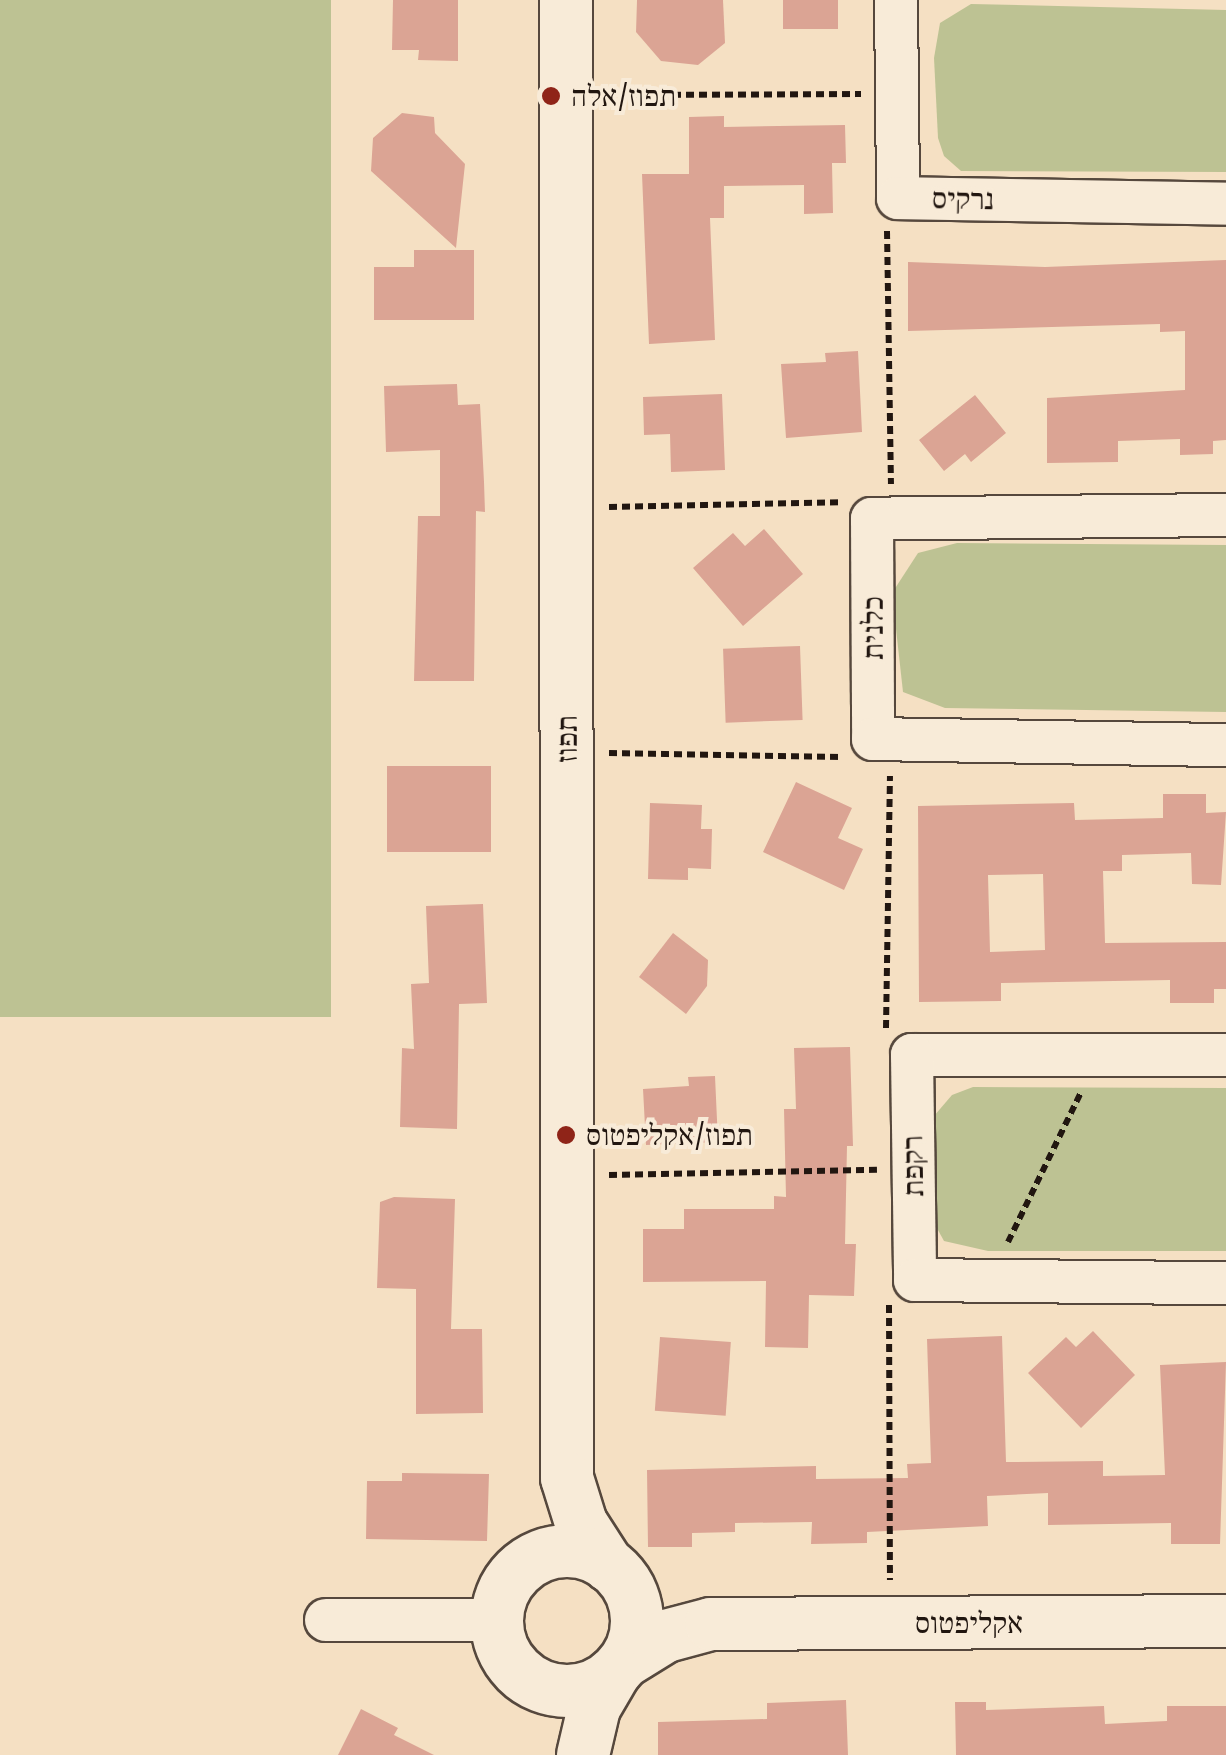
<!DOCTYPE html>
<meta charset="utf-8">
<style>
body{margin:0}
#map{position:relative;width:1226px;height:1755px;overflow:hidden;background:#f5e0c3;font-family:"Libre Caslon Text","Frank Ruhl Libre",serif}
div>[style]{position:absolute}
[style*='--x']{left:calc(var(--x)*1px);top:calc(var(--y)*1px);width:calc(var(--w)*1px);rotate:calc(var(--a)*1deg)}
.green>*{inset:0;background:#bdc293;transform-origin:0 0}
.building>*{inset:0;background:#dba494;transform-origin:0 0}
.path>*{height:6px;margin-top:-3px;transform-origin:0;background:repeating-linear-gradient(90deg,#211610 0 8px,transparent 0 13px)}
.roads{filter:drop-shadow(2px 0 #56483d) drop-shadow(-2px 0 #56483d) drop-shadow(0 2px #56483d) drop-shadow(0 -2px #56483d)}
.minor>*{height:42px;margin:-21px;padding:0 21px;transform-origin:21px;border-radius:21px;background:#f8ebd8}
.tertiary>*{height:52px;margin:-26px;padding:0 26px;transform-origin:26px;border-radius:26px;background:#f8ebd8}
.tertiary>.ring{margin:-26px;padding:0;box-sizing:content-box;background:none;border:52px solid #f8ebd8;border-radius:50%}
.dots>*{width:28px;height:28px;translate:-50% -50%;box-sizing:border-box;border:5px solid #f8ebd8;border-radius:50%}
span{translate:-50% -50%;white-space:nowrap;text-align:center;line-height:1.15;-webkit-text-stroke:8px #f8ebd8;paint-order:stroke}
.poi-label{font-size:30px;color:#211610}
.left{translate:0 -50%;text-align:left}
.street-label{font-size:30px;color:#211610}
</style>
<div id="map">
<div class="green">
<div style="left:0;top:0;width:331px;height:1017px"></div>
<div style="clip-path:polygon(971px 4px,1226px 10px,1226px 172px,961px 171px,944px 156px,938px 138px,934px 58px,940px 23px)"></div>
<div style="clip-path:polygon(957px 543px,1226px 545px,1226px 712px,945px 708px,903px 692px,892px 593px,918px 553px)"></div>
<div style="clip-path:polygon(973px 1087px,1226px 1088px,1226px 1251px,988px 1251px,944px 1241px,933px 1221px,934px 1116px,952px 1095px)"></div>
</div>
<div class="building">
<div style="clip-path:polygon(393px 0,458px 0,458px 61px,418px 60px,419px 50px,392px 50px)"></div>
<div style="clip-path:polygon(637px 0,723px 0,725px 43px,698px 65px,661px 61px,636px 32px)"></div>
<div style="left:783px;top:0;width:55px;height:29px"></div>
<div style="clip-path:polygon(402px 113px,434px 117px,435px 133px,465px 164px,456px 248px,371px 171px,373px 138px)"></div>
<div style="clip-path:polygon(724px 116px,724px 127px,845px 125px,846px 163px,832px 163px,833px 213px,804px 214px,804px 185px,724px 186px,724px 218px,710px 218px,715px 340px,649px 344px,642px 174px,689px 174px,689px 117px)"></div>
<div style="clip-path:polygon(414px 250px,474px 250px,474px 320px,374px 320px,374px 267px,414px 267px)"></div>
<div style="clip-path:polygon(1226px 260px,1226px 440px,1213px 441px,1213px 454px,1180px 455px,1180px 439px,1118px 441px,1118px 462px,1047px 463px,1047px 398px,1185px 390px,1185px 331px,1160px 332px,1160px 324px,908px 331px,908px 262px,1045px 267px)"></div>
<div style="clip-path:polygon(858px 351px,862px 432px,786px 438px,781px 364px,826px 362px,825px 353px)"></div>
<div style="clip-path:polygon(457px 384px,458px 405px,480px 404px,484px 482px,485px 512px,476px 511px,474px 681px,414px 681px,418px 516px,440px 516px,440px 450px,386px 452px,384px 386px)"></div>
<div style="clip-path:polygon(722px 394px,725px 470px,671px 472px,670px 434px,644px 435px,643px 397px)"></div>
<div style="clip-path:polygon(975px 395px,1006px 433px,971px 462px,965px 454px,944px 471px,919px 440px)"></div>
<div style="clip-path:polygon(764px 529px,803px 574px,743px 626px,693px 568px,733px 533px,745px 546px)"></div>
<div style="left:800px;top:646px;width:74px;height:77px;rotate:88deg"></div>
<div style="left:387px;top:766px;width:104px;height:86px"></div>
<div style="clip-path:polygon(796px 782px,852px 808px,838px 838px,863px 849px,844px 890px,763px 852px)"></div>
<div style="clip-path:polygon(evenodd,1163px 794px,1206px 794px,1206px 813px,1226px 812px,1221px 885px,1192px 884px,1191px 853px,1122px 855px,1122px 871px,1103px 871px,1105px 943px,1226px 942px,1226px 989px,1214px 989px,1214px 1003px,1170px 1003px,1170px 980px,1001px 983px,1001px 1001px,919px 1002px,918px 806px,1074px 803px,1075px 820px,1163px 818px,1163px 794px,1043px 874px,1045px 950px,990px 952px,988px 875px,1043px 874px)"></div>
<div style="clip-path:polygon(650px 803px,702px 805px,701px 829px,712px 829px,711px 869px,688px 868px,688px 880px,648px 879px)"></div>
<div style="clip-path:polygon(483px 904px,487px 1003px,459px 1004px,457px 1129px,400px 1127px,402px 1048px,414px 1049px,411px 984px,429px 983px,426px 906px)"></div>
<div style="clip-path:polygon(673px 933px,708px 960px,707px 986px,686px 1014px,639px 977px)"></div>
<div style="clip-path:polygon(850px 1047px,853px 1146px,847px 1146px,845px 1244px,856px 1244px,854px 1296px,809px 1295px,808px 1348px,765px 1347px,766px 1281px,643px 1282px,643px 1229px,684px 1229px,684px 1209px,774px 1209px,774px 1196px,786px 1197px,784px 1109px,796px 1109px,794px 1048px)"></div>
<div style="clip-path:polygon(715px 1076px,718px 1142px,646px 1145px,643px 1089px,689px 1086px,688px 1077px)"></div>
<div style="clip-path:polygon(394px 1197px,455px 1199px,451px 1329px,482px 1329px,483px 1413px,416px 1414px,416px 1289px,377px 1288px,380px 1202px)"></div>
<div style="clip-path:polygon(1093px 1331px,1135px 1375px,1081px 1428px,1028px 1373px,1066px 1337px,1076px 1347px)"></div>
<div style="clip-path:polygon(1002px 1336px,1006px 1462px,1103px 1461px,1103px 1476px,1165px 1475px,1160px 1365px,1226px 1362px,1220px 1544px,1171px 1544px,1171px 1523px,1048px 1525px,1048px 1493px,987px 1496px,988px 1526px,867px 1532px,867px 1543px,811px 1544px,812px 1522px,735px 1523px,735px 1532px,692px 1533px,692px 1547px,648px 1547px,647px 1470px,816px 1466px,816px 1479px,908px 1478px,907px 1464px,931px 1463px,927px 1339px)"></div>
<div style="left:660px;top:1337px;width:71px;height:74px;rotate:4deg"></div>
<div style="clip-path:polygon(402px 1473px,489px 1474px,487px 1541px,366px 1539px,367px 1481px,402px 1481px)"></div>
<div style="clip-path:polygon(846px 1700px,848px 1755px,658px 1755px,658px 1722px,767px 1719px,767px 1703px)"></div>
<div style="clip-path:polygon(955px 1702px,986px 1702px,986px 1710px,1104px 1706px,1105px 1724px,1167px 1721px,1167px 1706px,1226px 1706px,1226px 1755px,956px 1755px)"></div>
<div style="clip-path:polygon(361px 1709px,398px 1728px,394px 1735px,434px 1755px,338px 1755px)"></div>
</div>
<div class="path">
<div style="--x:608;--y:95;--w:253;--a:-0.2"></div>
<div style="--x:887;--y:231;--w:253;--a:89.1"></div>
<div style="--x:609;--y:507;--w:232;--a:-1.2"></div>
<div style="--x:609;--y:753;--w:233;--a:1"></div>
<div style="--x:886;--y:1028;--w:252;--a:-89.1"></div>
<div style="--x:609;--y:1175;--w:268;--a:-1.1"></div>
<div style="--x:1008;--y:1242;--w:167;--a:-64"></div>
<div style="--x:889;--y:1305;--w:275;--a:89.8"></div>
</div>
<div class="roads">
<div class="minor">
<div style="--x:896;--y:0;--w:198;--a:89.4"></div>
<div style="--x:898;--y:198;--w:328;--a:1"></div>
<div style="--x:1226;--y:515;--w:354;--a:179.4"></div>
<div style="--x:872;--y:519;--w:220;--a:89.7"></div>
<div style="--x:873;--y:739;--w:353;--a:1"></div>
<div style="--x:1226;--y:1055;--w:314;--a:180"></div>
<div style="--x:912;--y:1055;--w:225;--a:89.2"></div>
<div style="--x:915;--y:1280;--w:311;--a:0.6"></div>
<div style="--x:326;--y:1620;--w:171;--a:0"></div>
</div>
<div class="tertiary">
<div style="--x:566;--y:0;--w:1478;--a:89.96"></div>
<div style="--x:567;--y:1478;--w:47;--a:72.7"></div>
<div style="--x:581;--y:1523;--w:50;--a:57.3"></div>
<div class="ring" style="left:497px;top:1551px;width:88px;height:88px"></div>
<div style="--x:624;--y:1662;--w:49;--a:-31.8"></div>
<div style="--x:666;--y:1636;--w:47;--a:-14.9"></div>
<div style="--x:711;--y:1624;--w:515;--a:-0.33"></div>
<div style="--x:583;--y:1755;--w:48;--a:-76.8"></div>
<div style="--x:594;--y:1708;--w:42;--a:-59.7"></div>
</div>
</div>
<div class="dots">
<div style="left:551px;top:96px;background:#8f2418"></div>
<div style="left:566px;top:1135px;background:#8f2418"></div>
</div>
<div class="poi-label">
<span class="left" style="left:571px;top:96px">תפוז/אלה</span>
<span class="left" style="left:586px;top:1135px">תפוז/אקליפטוס</span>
</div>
<div class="street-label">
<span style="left:963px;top:199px;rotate:1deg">נרקיס</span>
<span style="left:873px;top:628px;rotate:-90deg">כלנית</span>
<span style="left:567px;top:739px;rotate:-90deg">תפוז</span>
<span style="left:913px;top:1166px;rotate:-91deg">רקפת</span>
<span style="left:969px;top:1623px">אקליפטוס</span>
</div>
</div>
